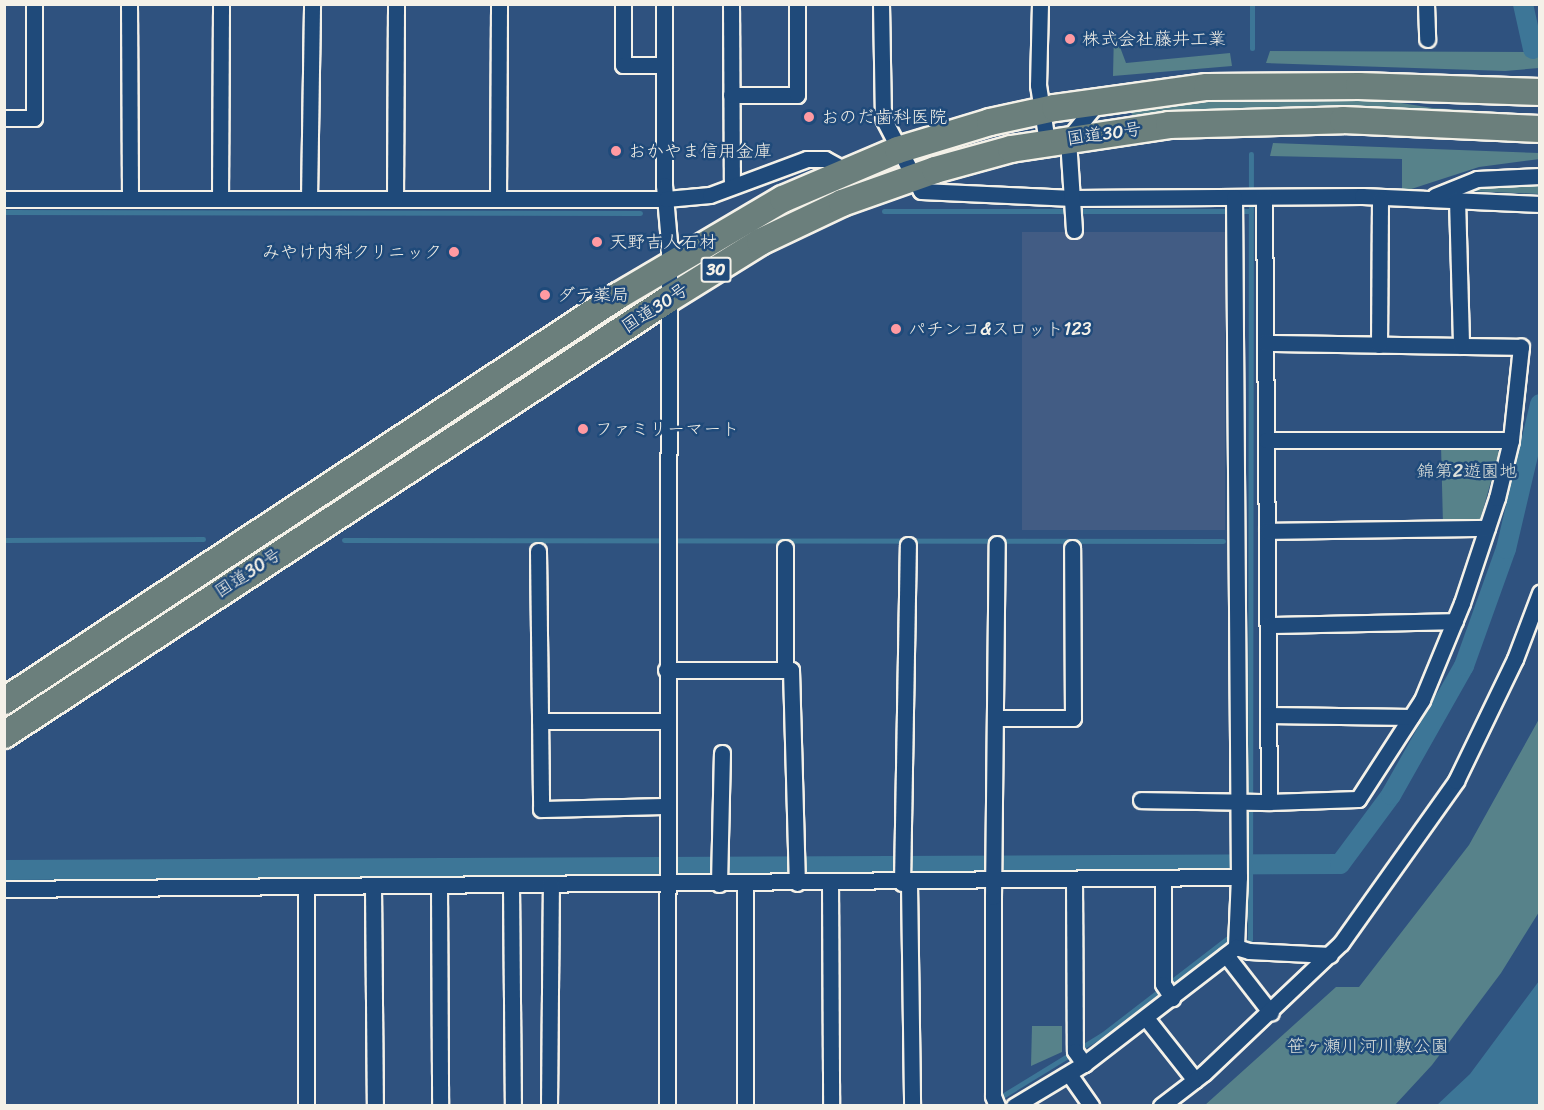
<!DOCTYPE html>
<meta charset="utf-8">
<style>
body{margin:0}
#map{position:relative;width:1544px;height:1110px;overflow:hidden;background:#2f527f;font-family:Sriracha,"Klee One",sans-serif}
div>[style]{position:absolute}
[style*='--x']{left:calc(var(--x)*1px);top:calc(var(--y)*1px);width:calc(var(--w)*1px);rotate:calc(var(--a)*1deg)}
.built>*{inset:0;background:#425c84;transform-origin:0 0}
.green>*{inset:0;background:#57828a}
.water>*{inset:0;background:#3d7697}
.stream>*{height:5px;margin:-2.5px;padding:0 2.5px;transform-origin:2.5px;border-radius:2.5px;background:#3d7697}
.canal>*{height:20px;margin:-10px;padding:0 10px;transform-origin:10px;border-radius:10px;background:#3d7697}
.roads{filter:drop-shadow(2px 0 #f4f1e8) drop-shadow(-2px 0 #f4f1e8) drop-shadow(0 2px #f4f1e8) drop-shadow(0 -2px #f4f1e8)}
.minor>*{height:15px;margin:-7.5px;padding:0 7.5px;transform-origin:7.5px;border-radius:7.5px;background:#1f4a7a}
.trunk>*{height:26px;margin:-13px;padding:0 13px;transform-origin:13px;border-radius:13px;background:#6b7f7c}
.dots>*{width:16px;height:16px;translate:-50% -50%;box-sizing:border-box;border:3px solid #1f4a7a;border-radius:50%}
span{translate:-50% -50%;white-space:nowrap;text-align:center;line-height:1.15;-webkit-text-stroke:5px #1f4a7a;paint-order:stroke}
.shield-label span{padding:2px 4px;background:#1f4a7a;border:2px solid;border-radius:4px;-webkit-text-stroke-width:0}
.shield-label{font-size:16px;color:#f4f1e8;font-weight:700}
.poi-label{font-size:18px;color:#f4f1e8}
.left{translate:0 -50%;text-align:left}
.right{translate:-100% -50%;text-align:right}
.street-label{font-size:18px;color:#f4f1e8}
.park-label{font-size:18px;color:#dce0da}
.frame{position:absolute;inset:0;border:6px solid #f4f1e8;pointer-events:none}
</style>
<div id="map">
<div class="built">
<div style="left:1225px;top:232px;width:298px;height:203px;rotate:90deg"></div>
</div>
<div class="green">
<div style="clip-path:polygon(1114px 31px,1126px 63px,1230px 53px,1232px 66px,1113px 76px)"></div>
<div style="clip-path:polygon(1270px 51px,1539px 52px,1539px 68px,1505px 71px,1266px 63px)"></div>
<div style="clip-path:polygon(1317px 97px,1382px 100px,1433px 108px,1529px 114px,1528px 121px,1316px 109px,1246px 109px,1135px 118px,1131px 113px,1131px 110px,1201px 100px)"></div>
<div style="clip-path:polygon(1273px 143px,1539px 153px,1540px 159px,1479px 167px,1402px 192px,1402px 159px,1270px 156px)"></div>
<div style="clip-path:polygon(1496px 183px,1539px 185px,1539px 194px,1468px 191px,1474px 186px)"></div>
<div style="clip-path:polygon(1441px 445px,1494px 445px,1499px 452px,1480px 521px,1443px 525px)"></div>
<div style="clip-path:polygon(1539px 719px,1539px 912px,1501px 973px,1432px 1065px,1395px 1105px,1205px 1105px,1336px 987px,1359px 987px,1469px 845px)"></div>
<div style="clip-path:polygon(1032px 1026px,1062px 1026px,1062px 1052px,1031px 1066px)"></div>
</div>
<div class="water">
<div style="clip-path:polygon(1539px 981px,1539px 1105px,1437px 1105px,1470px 1074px)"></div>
</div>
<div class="stream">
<div style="--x:1252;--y:4;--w:44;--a:90"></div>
<div style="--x:884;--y:211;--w:367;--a:0"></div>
<div style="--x:4;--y:212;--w:636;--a:0.09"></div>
<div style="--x:4;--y:540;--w:199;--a:-0.3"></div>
<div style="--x:344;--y:540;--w:879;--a:0.07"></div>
<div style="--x:1250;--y:940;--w:786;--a:-89.93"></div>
<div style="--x:986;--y:1106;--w:136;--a:-31.5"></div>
<div style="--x:1102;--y:1035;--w:159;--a:-37.6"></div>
</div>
<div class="canal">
<div style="--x:1523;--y:4;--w:46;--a:77.5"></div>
<div style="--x:4;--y:870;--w:1336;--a:-0.26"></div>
<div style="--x:1340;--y:864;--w:86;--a:-53.5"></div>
<div style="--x:1391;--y:795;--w:148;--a:-60.5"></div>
<div style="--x:1464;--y:666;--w:124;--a:-70.3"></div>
<div style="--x:1506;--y:549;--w:149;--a:-76.8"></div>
</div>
<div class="roads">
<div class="minor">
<div style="--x:129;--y:4;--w:195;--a:89.7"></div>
<div style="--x:623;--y:4;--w:61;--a:90"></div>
<div style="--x:623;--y:65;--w:41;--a:0"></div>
<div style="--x:664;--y:4;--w:181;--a:90"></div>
<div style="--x:664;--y:185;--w:57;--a:85"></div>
<div style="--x:669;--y:242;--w:864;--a:90.13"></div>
<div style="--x:731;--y:4;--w:182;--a:89.7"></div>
<div style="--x:881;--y:4;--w:114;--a:89"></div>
<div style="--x:883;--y:118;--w:82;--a:62.5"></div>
<div style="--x:921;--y:191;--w:152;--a:2.6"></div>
<div style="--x:1073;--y:198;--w:289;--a:-0.4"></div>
<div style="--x:1362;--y:196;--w:178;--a:2.6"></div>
<div style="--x:1040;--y:4;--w:81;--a:91.4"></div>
<div style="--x:1038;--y:85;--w:58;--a:81"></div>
<div style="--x:1426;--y:4;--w:35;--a:88"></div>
<div style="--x:731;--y:95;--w:66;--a:0"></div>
<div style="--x:797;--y:95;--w:91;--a:-90"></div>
<div style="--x:4;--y:118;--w:30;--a:0"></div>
<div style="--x:34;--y:118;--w:114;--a:-90"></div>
<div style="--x:1435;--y:196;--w:45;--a:-22"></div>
<div style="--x:1477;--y:179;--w:63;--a:-2.7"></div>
<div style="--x:1234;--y:197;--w:680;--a:89.58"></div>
<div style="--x:1239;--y:877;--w:70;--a:92.5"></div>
<div style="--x:1264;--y:197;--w:605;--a:89.53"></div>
<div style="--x:1269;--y:802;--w:89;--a:-1.9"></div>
<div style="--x:1358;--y:799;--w:118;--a:-57.1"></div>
<div style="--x:1422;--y:700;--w:105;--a:-67.6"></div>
<div style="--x:1462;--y:603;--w:111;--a:-71.6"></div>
<div style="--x:1497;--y:498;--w:60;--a:-76.4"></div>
<div style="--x:1511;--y:440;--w:94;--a:-83.9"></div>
<div style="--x:1521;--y:347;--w:256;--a:-179.1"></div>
<div style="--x:4;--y:199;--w:662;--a:0"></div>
<div style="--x:666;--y:199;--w:44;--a:-5.2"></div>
<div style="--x:710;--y:195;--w:103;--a:-20.4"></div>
<div style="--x:807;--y:159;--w:18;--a:0"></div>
<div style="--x:825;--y:159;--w:25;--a:29"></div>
<div style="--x:220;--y:199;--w:195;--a:-89.7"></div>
<div style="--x:309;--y:199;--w:195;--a:-89.1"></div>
<div style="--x:395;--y:199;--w:195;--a:-89.7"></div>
<div style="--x:498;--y:199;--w:195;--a:-89.7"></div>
<div style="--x:1457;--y:199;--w:147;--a:88.4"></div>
<div style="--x:1074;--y:230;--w:91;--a:-93.8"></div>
<div style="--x:1068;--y:139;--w:48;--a:-51"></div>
<div style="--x:1379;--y:345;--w:146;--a:-89.6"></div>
<div style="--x:1266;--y:440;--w:245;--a:0"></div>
<div style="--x:1267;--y:531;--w:220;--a:-0.8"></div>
<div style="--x:538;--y:551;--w:258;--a:89.3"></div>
<div style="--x:541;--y:809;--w:125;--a:-1.4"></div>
<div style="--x:1268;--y:625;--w:187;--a:-1.2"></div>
<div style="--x:666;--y:670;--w:125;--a:0"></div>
<div style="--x:791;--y:670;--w:213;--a:88.4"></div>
<div style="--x:785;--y:670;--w:122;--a:-90"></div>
<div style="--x:1268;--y:715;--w:143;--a:0.8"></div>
<div style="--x:997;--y:718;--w:76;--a:0"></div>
<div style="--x:1073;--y:718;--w:170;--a:-90.3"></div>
<div style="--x:540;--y:721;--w:126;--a:0"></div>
<div style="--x:1141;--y:800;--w:128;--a:0.9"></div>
<div style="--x:1163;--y:879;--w:105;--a:90"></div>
<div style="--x:1163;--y:984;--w:17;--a:57"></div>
<div style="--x:1074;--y:881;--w:170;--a:89.7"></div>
<div style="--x:1075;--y:1051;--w:16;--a:55"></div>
<div style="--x:830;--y:883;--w:223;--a:89.7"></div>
<div style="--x:902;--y:883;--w:338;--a:-89"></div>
<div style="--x:909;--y:883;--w:223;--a:89.2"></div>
<div style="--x:719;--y:884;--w:131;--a:-88.7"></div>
<div style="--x:745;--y:884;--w:222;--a:90"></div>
<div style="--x:511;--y:885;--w:221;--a:89.5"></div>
<div style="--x:439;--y:886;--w:220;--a:89.7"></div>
<div style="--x:306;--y:887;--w:219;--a:90"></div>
<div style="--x:373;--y:887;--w:219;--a:89.5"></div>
<div style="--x:4;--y:889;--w:1235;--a:-0.56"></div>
<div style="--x:1226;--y:955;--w:73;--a:52.2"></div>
<div style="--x:1146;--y:1018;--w:79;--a:51.7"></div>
<div style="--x:1069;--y:1074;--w:39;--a:55"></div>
<div style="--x:549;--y:1106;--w:221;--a:-89.5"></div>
<div style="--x:997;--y:1106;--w:11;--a:-112"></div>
<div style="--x:993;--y:1096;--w:199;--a:-90"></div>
<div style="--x:993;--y:897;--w:353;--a:-89.4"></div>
<div style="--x:1014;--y:1106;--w:82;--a:-31"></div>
<div style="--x:1084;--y:1064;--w:192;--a:-37.6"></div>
<div style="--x:1236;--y:947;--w:14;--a:17"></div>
<div style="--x:1249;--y:951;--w:81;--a:2.8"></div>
<div style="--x:1161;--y:1106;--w:54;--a:-37.5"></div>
<div style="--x:1204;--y:1073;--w:189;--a:-43.5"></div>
<div style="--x:1341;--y:943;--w:199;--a:-54.6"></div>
<div style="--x:1456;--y:781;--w:136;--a:-64.2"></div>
<div style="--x:1515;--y:659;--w:71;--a:-69.3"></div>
</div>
<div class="trunk">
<div style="--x:4;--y:701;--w:736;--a:-33.41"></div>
<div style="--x:618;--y:296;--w:191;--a:-30.5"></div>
<div style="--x:783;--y:199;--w:125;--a:-23.1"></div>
<div style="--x:898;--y:150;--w:96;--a:-16.9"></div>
<div style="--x:990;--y:122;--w:66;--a:-12.2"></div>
<div style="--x:1055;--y:108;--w:153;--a:-7.9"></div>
<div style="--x:1207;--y:87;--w:152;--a:-0.4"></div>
<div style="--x:1359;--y:86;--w:181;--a:1.9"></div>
<div style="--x:4;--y:735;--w:793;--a:-33.27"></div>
<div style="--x:667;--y:300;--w:110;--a:-31.9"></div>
<div style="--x:760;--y:242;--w:91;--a:-25.4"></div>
<div style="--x:842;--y:203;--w:99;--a:-19.5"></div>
<div style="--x:935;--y:170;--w:79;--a:-15.4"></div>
<div style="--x:1011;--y:149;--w:160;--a:-8.6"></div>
<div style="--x:1169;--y:125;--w:174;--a:-1.6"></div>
<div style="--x:1343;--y:120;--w:197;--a:2.6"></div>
</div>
</div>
<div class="dots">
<div style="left:1070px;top:39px;background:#ff9aa2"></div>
<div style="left:809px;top:117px;background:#ff9aa2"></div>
<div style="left:616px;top:151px;background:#ff9aa2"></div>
<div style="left:597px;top:242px;background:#ff9aa2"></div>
<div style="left:454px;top:252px;background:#ff9aa2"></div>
<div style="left:545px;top:295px;background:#ff9aa2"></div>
<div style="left:896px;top:329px;background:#ff9aa2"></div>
<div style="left:583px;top:429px;background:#ff9aa2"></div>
</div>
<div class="shield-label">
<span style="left:716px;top:270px">30</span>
</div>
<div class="poi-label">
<span class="left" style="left:1082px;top:39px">株式会社藤井工業</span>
<span class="left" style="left:821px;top:117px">おのだ歯科医院</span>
<span class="left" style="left:628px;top:151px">おかやま信用金庫</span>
<span class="left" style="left:609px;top:242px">天野吉人石材</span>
<span class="right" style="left:442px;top:252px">みやけ内科クリニック</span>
<span class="left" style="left:557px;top:295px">ダテ薬局</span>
<span class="left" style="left:908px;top:329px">パチンコ&amp;スロット123</span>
<span class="left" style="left:595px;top:429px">ファミリーマート</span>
</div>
<div class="street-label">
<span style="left:1104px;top:134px;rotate:-8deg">国道30号</span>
<span style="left:655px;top:308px;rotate:-33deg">国道30号</span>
<span style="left:248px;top:573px;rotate:-33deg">国道30号</span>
</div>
<div class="park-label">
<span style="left:1467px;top:471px">錦第2遊園地</span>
<span style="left:1368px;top:1046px">笹ヶ瀬川河川敷公園</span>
</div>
<div class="frame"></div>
</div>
